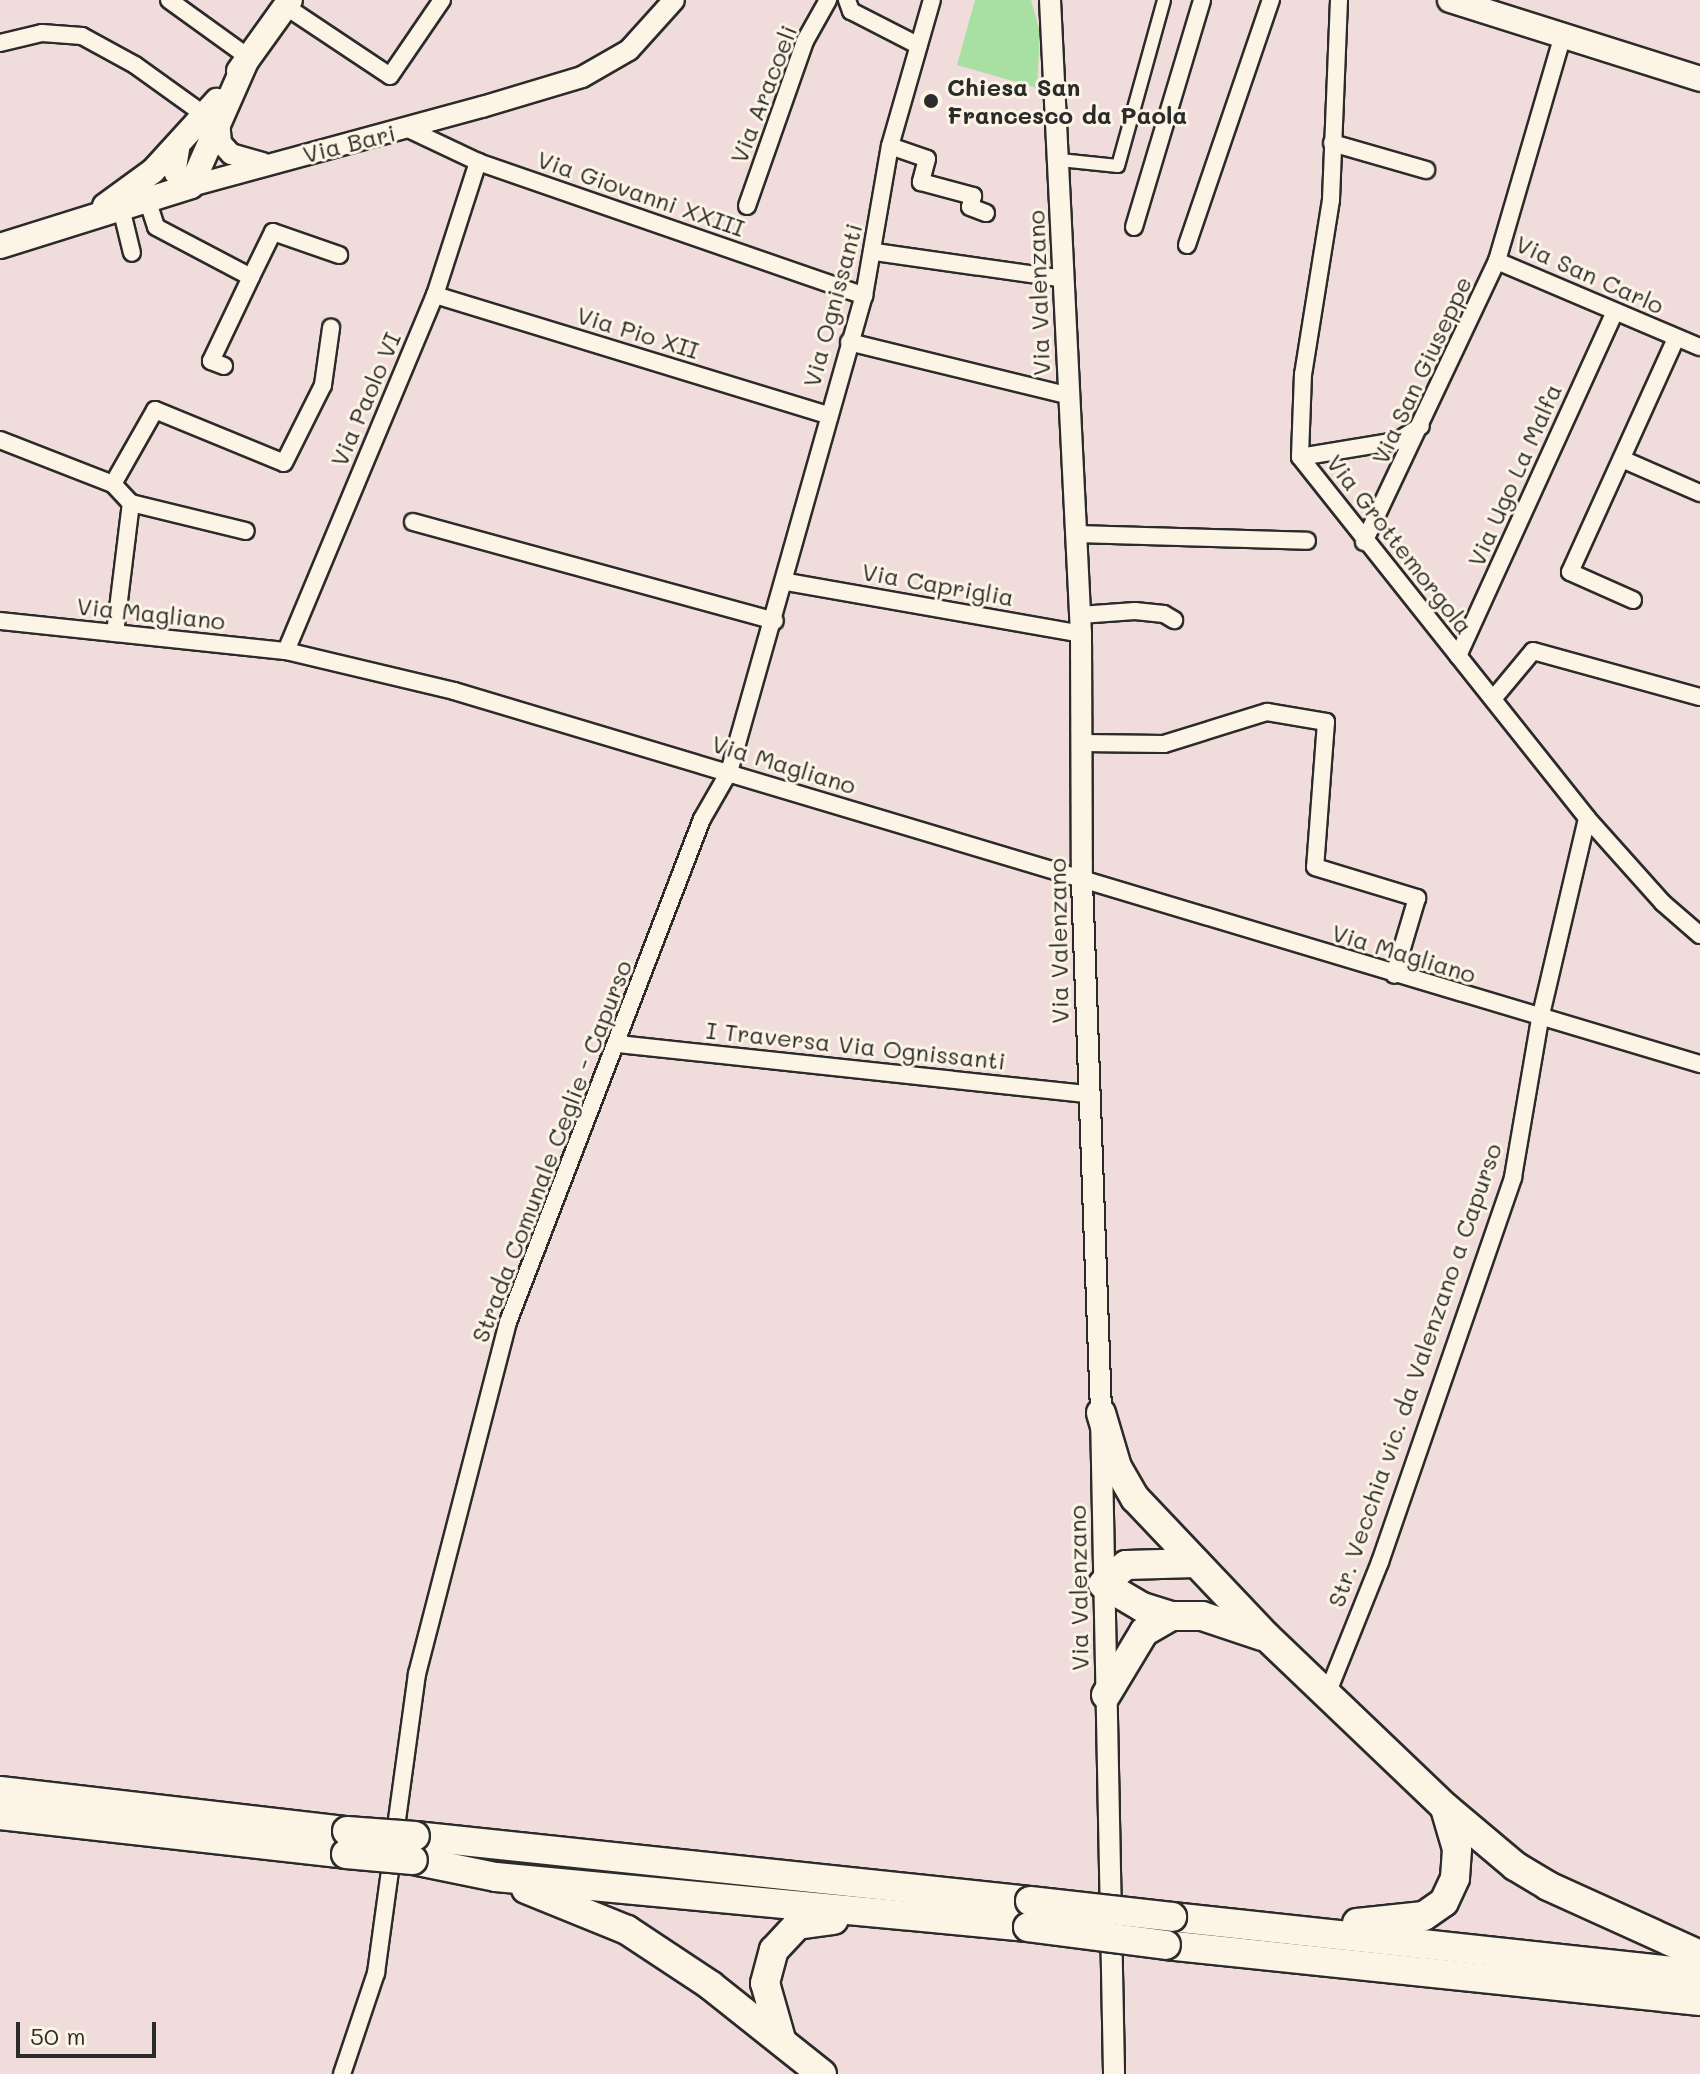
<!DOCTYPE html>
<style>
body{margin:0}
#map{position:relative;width:1700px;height:2074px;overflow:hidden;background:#f0dcda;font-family:Mali,sans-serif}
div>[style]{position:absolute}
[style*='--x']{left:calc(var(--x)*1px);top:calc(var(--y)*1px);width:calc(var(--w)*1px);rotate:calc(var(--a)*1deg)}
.green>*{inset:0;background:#a8e0a4}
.roads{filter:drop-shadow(2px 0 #2b2b2b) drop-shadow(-2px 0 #2b2b2b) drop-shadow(0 2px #2b2b2b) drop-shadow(0 -2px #2b2b2b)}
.pedestrian>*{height:12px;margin:-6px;padding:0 6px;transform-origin:6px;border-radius:6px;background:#fcf5e5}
.minor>*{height:16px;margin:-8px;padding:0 8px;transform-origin:8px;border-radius:8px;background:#fcf5e5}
.tertiary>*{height:20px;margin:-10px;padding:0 10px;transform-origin:10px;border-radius:10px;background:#fcf5e5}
.secondary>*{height:24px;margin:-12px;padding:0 12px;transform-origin:12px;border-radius:12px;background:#fcf5e5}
.trunk>*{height:28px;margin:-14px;padding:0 14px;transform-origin:14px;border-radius:14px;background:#fcf5e5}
.bridges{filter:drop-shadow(2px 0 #2b2b2b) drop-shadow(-2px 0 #2b2b2b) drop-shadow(0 2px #2b2b2b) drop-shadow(0 -2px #2b2b2b)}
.trunk-bridge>*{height:28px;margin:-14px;padding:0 14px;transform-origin:14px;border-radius:14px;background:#fcf5e5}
.dots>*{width:22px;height:22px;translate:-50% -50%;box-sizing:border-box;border:4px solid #fcf5e5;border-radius:50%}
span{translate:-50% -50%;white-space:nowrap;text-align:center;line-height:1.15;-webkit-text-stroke:6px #fcf5e5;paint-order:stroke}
.poi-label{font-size:24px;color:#2b2b2b;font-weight:700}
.left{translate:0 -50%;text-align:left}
.street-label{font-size:24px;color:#2b2b2b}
.scale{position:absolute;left:16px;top:2022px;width:140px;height:36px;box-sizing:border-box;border:4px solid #2b2b2b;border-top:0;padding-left:10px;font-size:24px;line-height:28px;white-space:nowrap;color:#2b2b2b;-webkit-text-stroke:6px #fcf5e5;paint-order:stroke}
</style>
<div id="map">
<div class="green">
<div style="clip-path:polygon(975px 0,1031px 0,1040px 32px,1037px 88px,957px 65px)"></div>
</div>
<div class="roads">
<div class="pedestrian">
<div style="--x:1060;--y:160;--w:58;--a:5.9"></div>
<div style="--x:1118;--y:166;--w:172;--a:-74.5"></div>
</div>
<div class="minor">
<div style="--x:169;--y:0;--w:97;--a:35.8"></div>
<div style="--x:847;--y:0;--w:12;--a:70"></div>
<div style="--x:851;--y:11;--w:76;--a:27.2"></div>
<div style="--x:1339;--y:0;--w:200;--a:92.3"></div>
<div style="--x:1331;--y:200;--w:176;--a:99.1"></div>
<div style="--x:1303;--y:374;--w:83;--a:92.1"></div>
<div style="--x:1300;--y:457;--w:461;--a:51.5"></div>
<div style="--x:1587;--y:818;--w:114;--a:48.2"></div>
<div style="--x:1663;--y:903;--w:49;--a:40.9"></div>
<div style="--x:285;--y:6;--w:126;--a:33.7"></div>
<div style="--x:390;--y:76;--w:92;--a:-55.6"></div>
<div style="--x:1563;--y:35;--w:235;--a:106.3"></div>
<div style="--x:1497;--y:261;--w:220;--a:23"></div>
<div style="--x:0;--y:43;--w:43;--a:-13.4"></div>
<div style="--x:42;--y:33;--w:40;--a:4.3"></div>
<div style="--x:82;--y:36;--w:60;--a:28.7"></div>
<div style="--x:135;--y:65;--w:87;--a:35.7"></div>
<div style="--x:406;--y:128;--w:80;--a:25.3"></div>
<div style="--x:478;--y:162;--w:409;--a:19.1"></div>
<div style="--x:1332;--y:143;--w:98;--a:16"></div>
<div style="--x:890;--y:146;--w:39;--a:19"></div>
<div style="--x:927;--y:159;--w:24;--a:105"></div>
<div style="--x:921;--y:182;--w:54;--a:15.1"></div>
<div style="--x:973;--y:196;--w:11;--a:105"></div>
<div style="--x:970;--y:207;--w:17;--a:21"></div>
<div style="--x:147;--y:199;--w:29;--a:72"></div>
<div style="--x:156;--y:227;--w:107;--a:27.8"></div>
<div style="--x:251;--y:277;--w:50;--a:-63.9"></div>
<div style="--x:273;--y:232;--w:70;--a:19.2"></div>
<div style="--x:747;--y:206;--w:175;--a:-70.6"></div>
<div style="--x:805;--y:41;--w:47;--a:-60.7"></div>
<div style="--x:121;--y:208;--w:46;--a:76.3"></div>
<div style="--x:1134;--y:227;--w:237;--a:-73.3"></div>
<div style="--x:1187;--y:245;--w:259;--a:-71.1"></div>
<div style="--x:875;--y:252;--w:191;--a:8.1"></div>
<div style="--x:435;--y:295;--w:411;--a:17"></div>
<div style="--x:849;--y:342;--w:224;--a:13.7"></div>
<div style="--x:224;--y:366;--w:14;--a:-159"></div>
<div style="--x:211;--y:361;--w:93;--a:-64.5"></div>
<div style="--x:0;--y:440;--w:121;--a:21.3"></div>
<div style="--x:113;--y:484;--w:26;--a:47"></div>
<div style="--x:131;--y:503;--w:118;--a:13.7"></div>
<div style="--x:1300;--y:457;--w:98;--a:-9.4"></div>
<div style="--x:1397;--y:441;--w:28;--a:-32"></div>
<div style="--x:1622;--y:459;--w:85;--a:23.6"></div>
<div style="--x:113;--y:484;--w:85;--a:-60.4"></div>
<div style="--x:155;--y:410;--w:139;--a:22.3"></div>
<div style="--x:284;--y:463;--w:87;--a:-63.4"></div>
<div style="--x:323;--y:385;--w:58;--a:-82"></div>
<div style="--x:413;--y:522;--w:375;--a:15.3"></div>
<div style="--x:1076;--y:534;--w:231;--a:1.7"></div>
<div style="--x:1364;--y:542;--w:311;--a:-64.7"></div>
<div style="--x:787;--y:582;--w:299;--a:10"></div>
<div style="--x:1633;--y:600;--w:69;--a:-156"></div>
<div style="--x:1570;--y:572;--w:257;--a:-65.6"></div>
<div style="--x:1080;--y:615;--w:55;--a:-4.2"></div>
<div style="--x:1135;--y:611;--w:29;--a:6"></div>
<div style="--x:1164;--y:614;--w:12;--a:31"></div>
<div style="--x:0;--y:621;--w:288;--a:6"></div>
<div style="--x:286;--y:651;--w:173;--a:13.4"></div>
<div style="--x:454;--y:691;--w:1301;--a:16.67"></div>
<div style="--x:115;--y:633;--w:131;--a:-83"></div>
<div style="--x:286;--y:651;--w:386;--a:-67.3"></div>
<div style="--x:435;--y:295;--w:140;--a:-72.1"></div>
<div style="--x:1458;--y:656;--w:377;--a:-65.5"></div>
<div style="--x:1493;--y:699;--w:62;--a:-50.2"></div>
<div style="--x:1533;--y:651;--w:173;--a:15.4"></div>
<div style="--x:1082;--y:743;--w:82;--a:0.7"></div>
<div style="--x:1164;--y:744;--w:108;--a:-17.3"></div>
<div style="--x:1267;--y:712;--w:60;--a:9.6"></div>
<div style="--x:1326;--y:722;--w:145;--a:94.3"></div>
<div style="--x:1315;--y:867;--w:107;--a:16.9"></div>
<div style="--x:1417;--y:898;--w:80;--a:106.6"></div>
<div style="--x:618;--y:1044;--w:473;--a:6.1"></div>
<div style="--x:1327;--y:1694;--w:142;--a:-68.1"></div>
<div style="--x:1380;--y:1562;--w:407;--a:-70.9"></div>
<div style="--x:1513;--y:1177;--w:160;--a:-80.3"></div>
<div style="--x:1540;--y:1019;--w:206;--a:-76.8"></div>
<div style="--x:342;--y:2074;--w:107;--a:-71.4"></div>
<div style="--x:376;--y:1973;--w:302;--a:-82.2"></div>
<div style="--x:417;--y:1674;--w:364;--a:-75.5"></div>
<div style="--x:508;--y:1322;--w:539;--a:-68.91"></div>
<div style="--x:702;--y:819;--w:54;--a:-60.1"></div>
<div style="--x:729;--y:772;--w:495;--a:-74.2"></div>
<div style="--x:864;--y:296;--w:152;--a:-80.2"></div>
<div style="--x:890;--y:146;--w:152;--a:-74"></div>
</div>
<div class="tertiary">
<div style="--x:1050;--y:0;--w:635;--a:87.2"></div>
<div style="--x:1081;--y:634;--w:247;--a:89.8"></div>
<div style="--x:1082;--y:881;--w:532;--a:87.95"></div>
<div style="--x:1101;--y:1413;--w:661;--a:88.87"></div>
<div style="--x:219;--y:120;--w:23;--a:85"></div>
<div style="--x:221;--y:143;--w:15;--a:48"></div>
<div style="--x:231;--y:154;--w:33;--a:16"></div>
<div style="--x:180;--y:143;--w:31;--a:99"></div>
<div style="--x:175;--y:174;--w:20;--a:37"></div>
<div style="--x:191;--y:186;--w:302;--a:-15.2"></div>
<div style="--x:482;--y:107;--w:104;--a:-16.7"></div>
<div style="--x:582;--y:77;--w:54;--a:-29.9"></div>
<div style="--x:629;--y:50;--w:67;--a:-48"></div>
</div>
<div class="secondary">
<div style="--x:1450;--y:0;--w:262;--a:17.5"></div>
<div style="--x:239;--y:71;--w:87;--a:-54.3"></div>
<div style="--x:105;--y:206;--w:59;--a:-36.1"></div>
<div style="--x:153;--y:171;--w:95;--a:-47.6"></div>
<div style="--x:0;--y:246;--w:200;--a:-17.4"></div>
<div style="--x:191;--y:186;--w:141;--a:-66.2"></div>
</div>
<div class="trunk">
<div style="--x:1101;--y:1413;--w:56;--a:73.5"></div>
<div style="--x:1117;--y:1467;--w:36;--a:60"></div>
<div style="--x:1135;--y:1498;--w:192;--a:46.5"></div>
<div style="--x:1267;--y:1637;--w:246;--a:43.7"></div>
<div style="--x:1445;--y:1807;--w:92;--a:40.1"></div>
<div style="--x:1515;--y:1866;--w:39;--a:31"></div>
<div style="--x:1548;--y:1886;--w:167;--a:24.4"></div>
<div style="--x:1196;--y:1563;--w:70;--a:178.4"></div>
<div style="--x:1126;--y:1565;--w:30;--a:140"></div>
<div style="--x:1103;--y:1584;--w:45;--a:30.5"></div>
<div style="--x:1142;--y:1607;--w:31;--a:17"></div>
<div style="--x:1172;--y:1616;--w:30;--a:0"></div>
<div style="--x:1202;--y:1616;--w:63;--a:18.4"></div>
<div style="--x:1106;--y:1695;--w:74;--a:-58.9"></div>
<div style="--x:1144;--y:1632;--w:32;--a:-30"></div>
<div style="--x:0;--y:1791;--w:349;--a:6.6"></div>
<div style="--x:0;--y:1815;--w:348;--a:6.4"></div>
<div style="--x:415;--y:1836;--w:618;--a:6.03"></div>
<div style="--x:413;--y:1860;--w:85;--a:11.6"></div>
<div style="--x:496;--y:1877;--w:534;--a:5.37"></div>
<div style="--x:526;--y:1889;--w:109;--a:22.1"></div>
<div style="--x:627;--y:1930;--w:100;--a:33.5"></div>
<div style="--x:710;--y:1985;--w:143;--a:38.5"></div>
<div style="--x:1172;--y:1917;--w:531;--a:6.16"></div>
<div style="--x:1357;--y:1923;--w:67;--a:-6"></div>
<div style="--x:1424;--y:1916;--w:24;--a:-35"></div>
<div style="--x:1444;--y:1902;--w:26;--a:-65"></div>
<div style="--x:1455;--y:1878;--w:29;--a:-86"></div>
<div style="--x:1457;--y:1849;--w:43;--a:-106.3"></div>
<div style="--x:1166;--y:1945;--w:537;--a:5.99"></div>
<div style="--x:781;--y:2039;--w:58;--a:-105.9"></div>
<div style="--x:765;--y:1983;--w:34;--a:-75"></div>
<div style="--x:774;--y:1950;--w:34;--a:-47"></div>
<div style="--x:797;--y:1925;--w:37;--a:-8"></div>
</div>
</div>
<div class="bridges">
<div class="trunk-bridge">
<div style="--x:347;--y:1831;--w:68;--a:4.2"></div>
<div style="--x:346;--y:1854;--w:67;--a:5.1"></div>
<div style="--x:1030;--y:1901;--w:143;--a:6.4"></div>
<div style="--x:1028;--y:1927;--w:139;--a:7.4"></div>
</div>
</div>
<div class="dots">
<div style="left:931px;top:101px;background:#2b2b2b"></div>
</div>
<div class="poi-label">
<span class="left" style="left:947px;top:101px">Chiesa San<br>Francesco da Paola</span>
</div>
<div class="street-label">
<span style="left:763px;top:94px;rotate:-69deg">Via Aracoeli</span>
<span style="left:349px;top:143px;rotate:-14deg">Via Bari</span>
<span style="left:641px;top:193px;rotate:19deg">Via Giovanni XXIII</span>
<span style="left:1590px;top:274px;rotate:24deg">Via San Carlo</span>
<span style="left:1038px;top:293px;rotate:-92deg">Via Valenzano</span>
<span style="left:832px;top:305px;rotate:-75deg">Via Ognissanti</span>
<span style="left:638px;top:332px;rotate:17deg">Via Pio XII</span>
<span style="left:1421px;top:370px;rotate:-65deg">Via San Giuseppe</span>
<span style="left:365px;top:399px;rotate:-67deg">Via Paolo VI</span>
<span style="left:1514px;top:475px;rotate:-66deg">Via Ugo La Malfa</span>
<span style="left:1400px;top:544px;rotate:52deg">Via Grottemorgola</span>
<span style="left:938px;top:584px;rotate:10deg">Via Capriglia</span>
<span style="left:151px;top:613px;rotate:6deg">Via Magliano</span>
<span style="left:784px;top:764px;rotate:17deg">Via Magliano</span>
<span style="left:1058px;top:941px;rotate:-91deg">Via Valenzano</span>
<span style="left:1404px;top:953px;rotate:17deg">Via Magliano</span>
<span style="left:856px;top:1045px;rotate:6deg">I Traversa Via Ognissanti</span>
<span style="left:551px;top:1151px;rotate:-69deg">Strada Comunale Ceglie - Capurso</span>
<span style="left:1414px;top:1375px;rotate:-71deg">Str. Vecchia vic. da Valenzano a Capurso</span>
<span style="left:1078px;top:1588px;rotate:-91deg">Via Valenzano</span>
</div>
<div class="scale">50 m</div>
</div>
